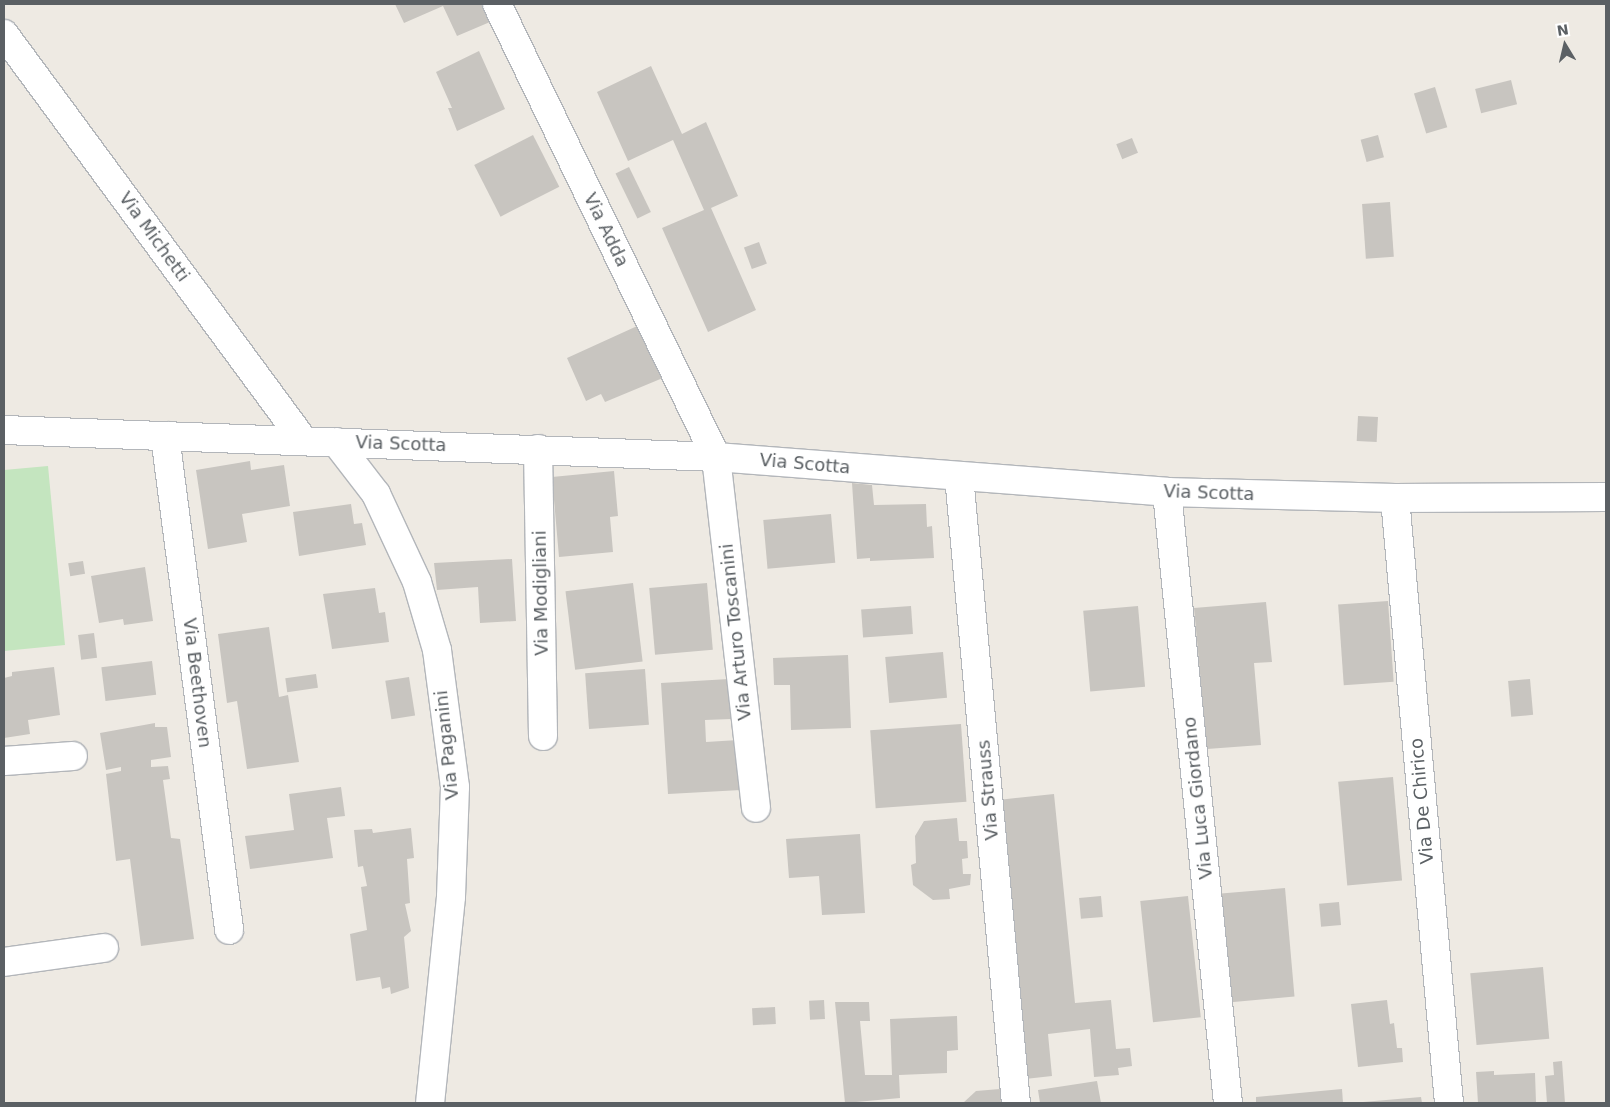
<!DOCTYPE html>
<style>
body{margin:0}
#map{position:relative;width:1610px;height:1107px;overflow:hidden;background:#eeeae3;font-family:"DejaVu Sans",sans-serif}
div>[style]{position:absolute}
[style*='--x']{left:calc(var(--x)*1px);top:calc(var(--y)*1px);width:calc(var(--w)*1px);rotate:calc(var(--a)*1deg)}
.green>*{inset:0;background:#c4e5bf}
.building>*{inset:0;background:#c8c5c0;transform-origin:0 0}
.roads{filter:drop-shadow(1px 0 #b3b6ba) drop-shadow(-1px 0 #b3b6ba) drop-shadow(0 1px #b3b6ba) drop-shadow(0 -1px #b3b6ba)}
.minor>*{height:28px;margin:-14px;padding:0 14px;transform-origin:14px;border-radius:14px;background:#fff}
span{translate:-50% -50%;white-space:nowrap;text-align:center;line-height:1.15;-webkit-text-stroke:4px #fff;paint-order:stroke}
.street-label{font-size:18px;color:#5b6064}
.frame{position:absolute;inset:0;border:5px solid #5b6064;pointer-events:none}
.north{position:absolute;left:1540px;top:20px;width:50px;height:50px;-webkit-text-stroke:4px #fff;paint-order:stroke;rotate:351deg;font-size:14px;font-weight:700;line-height:20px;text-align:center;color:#5b6064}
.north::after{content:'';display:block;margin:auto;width:18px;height:22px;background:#5b6064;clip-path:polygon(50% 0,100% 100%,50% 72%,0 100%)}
</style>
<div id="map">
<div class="green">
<div style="clip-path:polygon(48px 466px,65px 645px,4px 651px,4px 470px)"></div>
</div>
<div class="building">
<div style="clip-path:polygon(395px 4px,481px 4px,490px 22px,457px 36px,443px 6px,404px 23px)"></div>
<div style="clip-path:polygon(479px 51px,505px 109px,457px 131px,448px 108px,452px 108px,436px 72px)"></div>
<div style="clip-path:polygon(651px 66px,682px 134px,706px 122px,738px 196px,711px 208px,756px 310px,708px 332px,662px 228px,704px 210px,673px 140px,628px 161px,597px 92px)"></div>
<div style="left:1511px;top:80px;width:25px;height:37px;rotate:76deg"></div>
<div style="left:1435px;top:87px;width:42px;height:22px;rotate:73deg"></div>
<div style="left:533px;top:135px;width:58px;height:66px;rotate:63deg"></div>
<div style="left:1378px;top:135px;width:23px;height:18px;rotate:75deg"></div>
<div style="left:1132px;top:138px;width:16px;height:17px;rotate:68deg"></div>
<div style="left:629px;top:167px;width:50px;height:15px;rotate:64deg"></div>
<div style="left:1390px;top:202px;width:55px;height:28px;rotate:86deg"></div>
<div style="left:759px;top:242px;width:23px;height:16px;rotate:70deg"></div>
<div style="clip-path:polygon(646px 322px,670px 375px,605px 402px,601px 394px,586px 401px,567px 358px)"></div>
<div style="left:1358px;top:416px;width:20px;height:25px;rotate:3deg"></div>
<div style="clip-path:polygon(250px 461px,251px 470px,284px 465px,290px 506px,242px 514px,247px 542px,208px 549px,196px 470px)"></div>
<div style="clip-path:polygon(614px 471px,618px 516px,610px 517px,613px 552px,559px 557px,552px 477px)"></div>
<div style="clip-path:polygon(852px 483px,872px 485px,874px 505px,926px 504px,927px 527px,932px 526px,934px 558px,870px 561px,870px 558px,857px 559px)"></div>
<div style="clip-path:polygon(351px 504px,354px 524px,362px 523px,366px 545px,299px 556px,293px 512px)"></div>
<div style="left:831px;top:514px;width:49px;height:68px;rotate:85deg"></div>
<div style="clip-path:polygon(512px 559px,516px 621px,480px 623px,478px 587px,437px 590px,434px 563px)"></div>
<div style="left:83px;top:561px;width:13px;height:15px;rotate:81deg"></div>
<div style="clip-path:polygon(145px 567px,153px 621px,124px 625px,123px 619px,99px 623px,91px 576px)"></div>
<div style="left:633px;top:583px;width:79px;height:68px;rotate:83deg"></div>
<div style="left:707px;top:583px;width:67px;height:58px;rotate:85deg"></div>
<div style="clip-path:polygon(375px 588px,379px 613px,385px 612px,389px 642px,332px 649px,323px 594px)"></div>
<div style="left:1388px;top:601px;width:81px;height:50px;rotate:86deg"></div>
<div style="clip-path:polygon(1266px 602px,1272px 662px,1254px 663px,1261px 745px,1207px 749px,1194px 608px)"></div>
<div style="left:911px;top:606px;width:28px;height:50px;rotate:86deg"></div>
<div style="left:1138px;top:606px;width:81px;height:55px;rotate:85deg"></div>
<div style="clip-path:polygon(269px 627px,279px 697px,288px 695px,299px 762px,247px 769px,237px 701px,227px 703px,218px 634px)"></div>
<div style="left:94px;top:633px;width:25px;height:16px;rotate:83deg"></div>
<div style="left:943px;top:652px;width:46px;height:58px;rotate:85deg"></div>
<div style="clip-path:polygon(848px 655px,851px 728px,791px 730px,790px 685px,774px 685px,773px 658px)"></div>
<div style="left:152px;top:661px;width:34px;height:51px;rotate:83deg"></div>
<div style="clip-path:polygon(54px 667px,60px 715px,28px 720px,30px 734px,4px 738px,4px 678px,12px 676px,12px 672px)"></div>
<div style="left:645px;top:669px;width:56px;height:60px;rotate:86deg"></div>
<div style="left:316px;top:674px;width:14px;height:31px;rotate:82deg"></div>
<div style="left:409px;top:677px;width:39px;height:24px;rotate:81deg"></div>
<div style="clip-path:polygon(729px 679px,731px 719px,705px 720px,706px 742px,738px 740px,741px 790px,668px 794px,661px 683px)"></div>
<div style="left:1530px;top:679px;width:36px;height:22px;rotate:85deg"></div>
<div style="clip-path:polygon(155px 723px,155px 727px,167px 727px,171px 757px,151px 760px,151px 767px,168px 766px,170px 779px,163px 780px,171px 838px,180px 839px,194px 939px,141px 946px,130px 859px,116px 861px,106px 774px,121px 771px,121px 767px,106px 770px,100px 733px)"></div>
<div style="left:961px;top:724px;width:78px;height:91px;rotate:86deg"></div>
<div style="left:1393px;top:777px;width:104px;height:55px;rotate:85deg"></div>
<div style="clip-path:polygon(341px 787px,345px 816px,327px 818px,333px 858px,250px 869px,245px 836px,294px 830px,289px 794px)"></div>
<div style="clip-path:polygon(1054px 794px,1075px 1003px,1111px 1000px,1116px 1049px,1130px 1048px,1132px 1066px,1118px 1068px,1119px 1075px,1094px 1077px,1090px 1029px,1048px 1034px,1052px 1076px,1025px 1079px,998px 800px)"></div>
<div style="clip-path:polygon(957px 818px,959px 841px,967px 841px,968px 858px,962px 859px,963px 874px,971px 874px,970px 885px,949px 889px,950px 899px,933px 900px,913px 885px,911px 865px,916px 863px,915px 836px,924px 821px)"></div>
<div style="clip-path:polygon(411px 828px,414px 858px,407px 859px,410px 903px,405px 904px,411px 931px,404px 937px,409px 988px,391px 994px,390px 987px,382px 989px,380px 977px,356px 981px,350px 934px,367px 930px,361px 887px,367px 886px,363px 866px,358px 867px,354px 830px,372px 829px,373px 833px)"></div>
<div style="clip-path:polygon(860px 834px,865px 913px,822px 915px,819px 876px,789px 878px,786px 839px)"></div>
<div style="left:1285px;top:888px;width:109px;height:64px;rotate:85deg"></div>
<div style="left:1101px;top:896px;width:21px;height:22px;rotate:85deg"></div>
<div style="left:1188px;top:896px;width:122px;height:48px;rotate:84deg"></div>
<div style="left:1339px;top:902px;width:23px;height:20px;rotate:85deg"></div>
<div style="left:1543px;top:967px;width:72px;height:73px;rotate:85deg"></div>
<div style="left:824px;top:1000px;width:19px;height:15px;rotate:87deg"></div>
<div style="clip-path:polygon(1387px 1000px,1390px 1024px,1394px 1023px,1397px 1048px,1402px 1048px,1403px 1062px,1358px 1067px,1351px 1004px)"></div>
<div style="clip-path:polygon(835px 1002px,869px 1002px,870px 1021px,860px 1021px,865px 1075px,892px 1075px,890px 1019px,957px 1016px,958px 1050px,947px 1051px,947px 1073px,899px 1075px,900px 1098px,845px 1103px)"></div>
<div style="left:775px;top:1007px;width:17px;height:23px;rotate:87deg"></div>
<div style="clip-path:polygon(1562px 1061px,1565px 1103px,1547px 1103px,1545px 1076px,1554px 1075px,1553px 1062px)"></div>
<div style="clip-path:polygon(1494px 1071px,1494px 1075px,1535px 1073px,1536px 1103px,1478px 1103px,1476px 1072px)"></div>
<div style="clip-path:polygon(1097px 1081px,1101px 1103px,1040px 1103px,1038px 1090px)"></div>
<div style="clip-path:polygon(1000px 1089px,1001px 1103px,963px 1103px,976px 1091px)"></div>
<div style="clip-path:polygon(1342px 1089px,1343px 1103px,1256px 1103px,1256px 1097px)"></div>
<div style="clip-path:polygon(1421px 1097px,1422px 1103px,1363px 1103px,1363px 1102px)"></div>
</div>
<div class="roads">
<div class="minor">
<div style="--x:497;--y:4;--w:503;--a:64.2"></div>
<div style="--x:716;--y:457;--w:353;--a:83.5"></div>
<div style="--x:4;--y:34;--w:504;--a:53.63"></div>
<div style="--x:4;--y:430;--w:713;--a:2.17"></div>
<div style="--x:716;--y:457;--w:452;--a:4.4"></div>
<div style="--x:1167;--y:492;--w:228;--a:1.5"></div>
<div style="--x:1395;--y:498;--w:211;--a:-0.3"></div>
<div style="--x:165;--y:436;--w:498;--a:82.6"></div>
<div style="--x:336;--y:442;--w:66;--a:52.4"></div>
<div style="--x:376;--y:494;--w:97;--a:65"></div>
<div style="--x:417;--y:582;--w:71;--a:73.6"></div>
<div style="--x:437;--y:650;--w:138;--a:82.5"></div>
<div style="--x:455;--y:787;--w:110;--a:92.1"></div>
<div style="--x:451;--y:897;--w:207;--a:95.8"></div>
<div style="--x:538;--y:449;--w:287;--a:89"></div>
<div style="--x:959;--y:476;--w:630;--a:84.81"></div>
<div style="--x:1167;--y:492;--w:614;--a:84.3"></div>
<div style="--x:1395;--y:498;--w:607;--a:84.9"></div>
<div style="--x:4;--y:761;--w:69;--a:-4.1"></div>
<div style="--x:4;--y:962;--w:101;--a:-8"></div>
</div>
</div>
<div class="street-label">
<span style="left:606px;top:230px;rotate:64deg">Via Adda</span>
<span style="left:154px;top:237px;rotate:54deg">Via Michetti</span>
<span style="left:401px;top:444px;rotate:2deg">Via Scotta</span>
<span style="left:805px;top:464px;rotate:5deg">Via Scotta</span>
<span style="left:1209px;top:493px;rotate:2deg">Via Scotta</span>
<span style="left:541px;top:593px;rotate:-91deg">Via Modigliani</span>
<span style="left:736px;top:632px;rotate:-96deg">Via Arturo Toscanini</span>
<span style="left:197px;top:683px;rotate:83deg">Via Beethoven</span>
<span style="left:447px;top:745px;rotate:-96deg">Via Paganini</span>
<span style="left:988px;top:790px;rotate:-95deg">Via Strauss</span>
<span style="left:1198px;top:798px;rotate:-96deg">Via Luca Giordano</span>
<span style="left:1422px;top:801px;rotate:-95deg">Via De Chirico</span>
</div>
<div class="frame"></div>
<div class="north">N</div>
</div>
